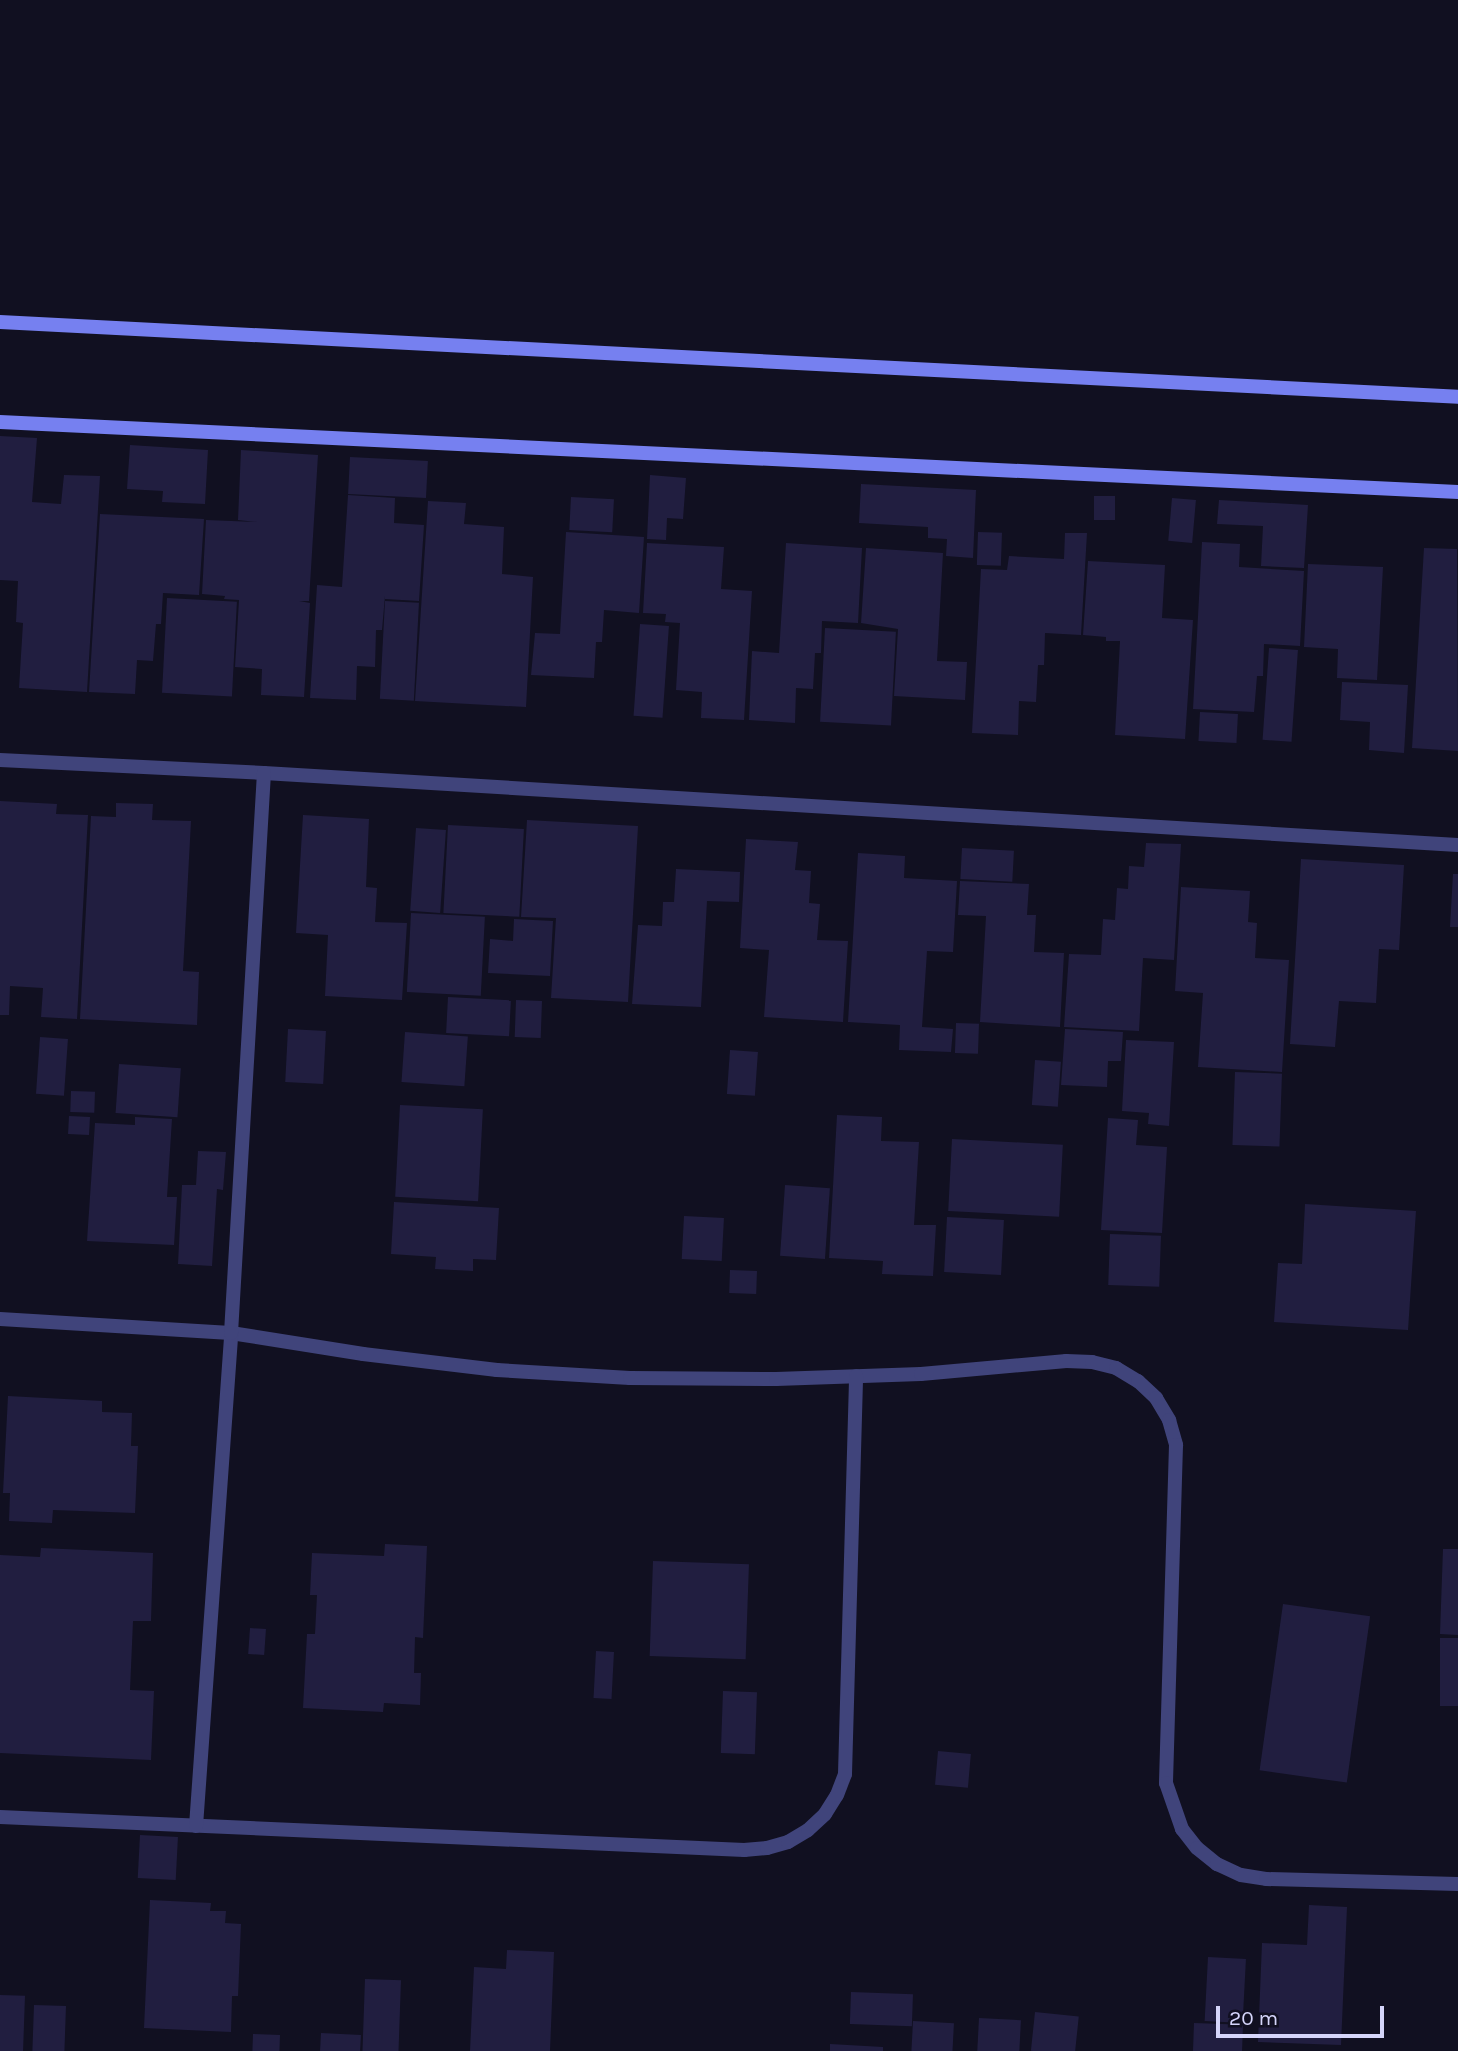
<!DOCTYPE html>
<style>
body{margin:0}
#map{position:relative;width:1458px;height:2051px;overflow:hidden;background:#111021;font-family:Karla,sans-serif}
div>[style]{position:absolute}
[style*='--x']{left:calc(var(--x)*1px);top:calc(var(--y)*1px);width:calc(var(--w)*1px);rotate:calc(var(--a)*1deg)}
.building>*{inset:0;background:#211e40;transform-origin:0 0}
.street>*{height:14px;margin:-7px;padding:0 7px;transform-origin:7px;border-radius:7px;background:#40447b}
.secondary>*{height:14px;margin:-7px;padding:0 7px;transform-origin:7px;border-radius:7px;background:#7680f0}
span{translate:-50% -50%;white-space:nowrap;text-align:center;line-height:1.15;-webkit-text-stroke:6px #111021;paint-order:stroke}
.scale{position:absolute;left:1216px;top:2006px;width:168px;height:32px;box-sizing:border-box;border:4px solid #d5d5fa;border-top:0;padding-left:9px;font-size:21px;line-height:24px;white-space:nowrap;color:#d5d5fa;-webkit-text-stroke:5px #111021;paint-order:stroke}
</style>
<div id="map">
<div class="building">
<div style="clip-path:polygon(0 436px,37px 438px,32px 502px,61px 504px,64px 475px,100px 476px,87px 692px,19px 688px,23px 623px,16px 622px,18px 581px,0 580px)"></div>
<div style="clip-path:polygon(130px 445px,208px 450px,205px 504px,162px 502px,163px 491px,127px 489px)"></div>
<div style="clip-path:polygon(241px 450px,318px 455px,309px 601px,299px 601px,310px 603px,304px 697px,261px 695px,262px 669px,235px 667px,239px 600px,224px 599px,225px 596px,202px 594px,206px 520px,257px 522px,238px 520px)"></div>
<div style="left:350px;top:457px;width:78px;height:37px;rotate:3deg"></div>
<div style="clip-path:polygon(650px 475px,686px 478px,683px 519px,667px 518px,666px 540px,647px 539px)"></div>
<div style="clip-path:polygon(861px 484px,976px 490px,973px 558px,946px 556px,947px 539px,928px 538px,928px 527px,859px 523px)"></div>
<div style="clip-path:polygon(348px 495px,395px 498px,394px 523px,424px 525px,419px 601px,385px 599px,385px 596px,382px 630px,376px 630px,375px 667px,357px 666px,356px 700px,310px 698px,317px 585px,342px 587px)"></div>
<div style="left:1094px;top:496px;width:21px;height:24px"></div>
<div style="left:571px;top:497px;width:43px;height:33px;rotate:3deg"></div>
<div style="left:1172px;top:498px;width:24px;height:43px;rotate:5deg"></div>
<div style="clip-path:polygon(1219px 500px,1308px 505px,1304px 568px,1261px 566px,1263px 526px,1217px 524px)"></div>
<div style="clip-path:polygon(428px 501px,466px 503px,464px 524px,504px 527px,502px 574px,533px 577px,526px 707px,415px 701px)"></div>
<div style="clip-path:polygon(100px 514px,204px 519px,199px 595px,163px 593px,161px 624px,156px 624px,153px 661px,137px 660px,135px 694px,89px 692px)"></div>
<div style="clip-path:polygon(566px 532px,644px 537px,639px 613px,604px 610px,602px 642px,596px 642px,594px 678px,531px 675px,535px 633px,560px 634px)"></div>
<div style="left:978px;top:532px;width:24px;height:33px;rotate:2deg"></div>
<div style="clip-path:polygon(1065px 533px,1087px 533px,1081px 635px,1045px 633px,1044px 665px,1038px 665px,1036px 702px,1019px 701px,1018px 735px,972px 733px,981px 569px,1007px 570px,1009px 556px,1064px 559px)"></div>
<div style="clip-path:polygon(1202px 542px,1240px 544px,1239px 567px,1304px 571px,1300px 646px,1264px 644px,1263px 676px,1257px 676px,1254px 712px,1193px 709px)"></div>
<div style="clip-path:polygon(647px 543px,724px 547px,721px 589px,752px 591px,744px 720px,701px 718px,702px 692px,676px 690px,680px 623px,665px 622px,666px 614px,643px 613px)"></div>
<div style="clip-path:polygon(786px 543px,862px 548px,858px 623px,822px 621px,821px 653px,815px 653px,813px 689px,796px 688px,795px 723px,749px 720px,752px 651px,779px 653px)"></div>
<div style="clip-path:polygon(866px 548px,943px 553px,937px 661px,967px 662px,965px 700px,894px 696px,898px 629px,861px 623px)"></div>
<div style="clip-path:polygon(1424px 548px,1457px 549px,1458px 751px,1412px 748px)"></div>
<div style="clip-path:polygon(1088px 561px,1165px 565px,1162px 618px,1193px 620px,1185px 739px,1115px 735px,1120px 641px,1106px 641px,1106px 637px,1083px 635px)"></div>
<div style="clip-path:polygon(1308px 564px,1383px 567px,1377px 680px,1337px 678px,1338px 649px,1304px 647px)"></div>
<div style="left:167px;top:598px;width:70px;height:95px;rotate:3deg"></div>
<div style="left:385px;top:601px;width:34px;height:98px;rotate:3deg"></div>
<div style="left:640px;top:624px;width:29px;height:92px;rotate:4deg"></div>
<div style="left:825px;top:628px;width:71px;height:94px;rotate:3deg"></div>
<div style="left:1269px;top:648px;width:29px;height:92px;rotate:4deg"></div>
<div style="clip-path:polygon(1342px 682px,1408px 685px,1404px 753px,1369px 750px,1370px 722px,1340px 720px)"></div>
<div style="left:1200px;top:712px;width:38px;height:29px;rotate:3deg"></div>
<div style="clip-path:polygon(0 801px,57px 804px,56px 814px,88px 815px,77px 1019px,41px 1017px,43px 988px,10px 986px,9px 1015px,0 1015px)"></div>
<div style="clip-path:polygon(116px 803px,153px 804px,152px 820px,191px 821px,183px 971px,199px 972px,197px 1025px,80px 1019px,91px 816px,116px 817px)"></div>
<div style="clip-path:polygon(303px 815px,369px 819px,366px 887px,377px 888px,375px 922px,407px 923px,402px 1000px,325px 996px,328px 935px,296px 933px)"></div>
<div style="clip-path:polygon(527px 820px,638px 826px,628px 1002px,551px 998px,556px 918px,521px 917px)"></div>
<div style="left:448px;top:825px;width:76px;height:88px;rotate:3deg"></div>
<div style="left:416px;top:828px;width:30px;height:83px;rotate:4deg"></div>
<div style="clip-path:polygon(746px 839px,798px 842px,795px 870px,811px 871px,809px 903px,820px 904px,817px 940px,848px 941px,843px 1022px,764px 1017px,769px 950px,740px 948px)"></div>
<div style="clip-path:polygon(1146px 843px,1181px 844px,1174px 960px,1143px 958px,1139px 1031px,1064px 1027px,1069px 954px,1101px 955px,1103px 919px,1115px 920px,1117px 888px,1128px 889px,1129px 866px,1144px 867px)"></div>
<div style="left:962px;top:848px;width:52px;height:31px;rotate:3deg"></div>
<div style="clip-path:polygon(858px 853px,905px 856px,904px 878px,957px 881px,953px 952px,927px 951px,922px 1027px,953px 1029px,951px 1052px,899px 1050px,900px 1025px,848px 1022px)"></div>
<div style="clip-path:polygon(1301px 859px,1404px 865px,1399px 950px,1379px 949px,1376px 1003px,1339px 1001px,1335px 1047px,1290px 1044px)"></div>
<div style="clip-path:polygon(676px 869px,740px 872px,739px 902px,707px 901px,701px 1007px,632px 1004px,638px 925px,662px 926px,663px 902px,674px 902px)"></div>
<div style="clip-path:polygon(1453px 874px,1458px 874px,1458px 927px,1450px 927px)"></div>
<div style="clip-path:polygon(960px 881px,1029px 884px,1027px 915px,1036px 915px,1034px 952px,1064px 953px,1060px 1027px,980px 1022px,986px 916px,958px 915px)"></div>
<div style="clip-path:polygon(1181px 887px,1250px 891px,1248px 922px,1257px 923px,1255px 958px,1289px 960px,1282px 1072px,1198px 1067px,1203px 993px,1175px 991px)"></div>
<div style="left:411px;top:913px;width:74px;height:79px;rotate:3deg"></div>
<div style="clip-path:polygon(514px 919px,553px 921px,550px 976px,488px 973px,490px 939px,513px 941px)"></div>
<div style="left:448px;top:997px;width:63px;height:36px;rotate:3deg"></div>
<div style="left:516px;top:1000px;width:26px;height:37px;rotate:2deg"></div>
<div style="left:956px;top:1023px;width:23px;height:30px;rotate:2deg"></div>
<div style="left:288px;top:1029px;width:38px;height:53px;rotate:3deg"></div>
<div style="clip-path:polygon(1065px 1029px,1123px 1032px,1121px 1061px,1108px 1061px,1107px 1087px,1061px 1085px)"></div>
<div style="left:405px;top:1032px;width:63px;height:50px;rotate:4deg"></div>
<div style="left:40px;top:1037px;width:28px;height:57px;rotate:4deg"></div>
<div style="clip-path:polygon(1126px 1040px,1174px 1042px,1169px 1126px,1148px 1124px,1149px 1113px,1122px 1111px)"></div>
<div style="left:730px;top:1050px;width:28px;height:44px;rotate:4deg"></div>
<div style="left:1035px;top:1060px;width:26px;height:45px;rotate:4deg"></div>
<div style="left:119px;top:1064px;width:62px;height:49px;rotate:4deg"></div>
<div style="left:1235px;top:1072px;width:47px;height:73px;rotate:2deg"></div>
<div style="left:71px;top:1091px;width:24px;height:21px;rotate:2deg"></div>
<div style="left:400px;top:1105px;width:83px;height:92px;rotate:3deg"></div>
<div style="clip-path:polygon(837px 1115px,882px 1117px,881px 1141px,919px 1142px,914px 1225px,936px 1225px,933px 1276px,882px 1274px,883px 1261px,829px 1258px)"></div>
<div style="left:69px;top:1116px;width:21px;height:18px;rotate:3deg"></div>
<div style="clip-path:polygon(135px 1117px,172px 1119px,167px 1197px,177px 1197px,174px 1245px,87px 1241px,95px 1123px,135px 1125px)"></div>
<div style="clip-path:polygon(1108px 1118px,1138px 1120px,1136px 1145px,1167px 1147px,1162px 1233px,1101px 1230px)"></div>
<div style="left:952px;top:1139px;width:111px;height:72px;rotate:3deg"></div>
<div style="clip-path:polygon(198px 1151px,226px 1152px,223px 1190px,217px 1189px,212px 1266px,178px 1264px,182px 1185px,196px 1185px)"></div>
<div style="left:785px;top:1185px;width:45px;height:71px;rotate:4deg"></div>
<div style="clip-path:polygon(394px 1202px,499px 1208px,496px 1260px,473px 1259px,473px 1271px,435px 1269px,436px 1257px,391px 1254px)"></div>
<div style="clip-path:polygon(1305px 1204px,1416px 1211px,1408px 1330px,1274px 1322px,1278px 1263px,1302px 1264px)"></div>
<div style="left:684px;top:1216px;width:40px;height:43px;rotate:3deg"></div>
<div style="left:947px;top:1217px;width:57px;height:55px;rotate:3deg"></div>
<div style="left:1110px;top:1234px;width:51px;height:51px;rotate:2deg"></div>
<div style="left:730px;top:1270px;width:27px;height:23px;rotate:2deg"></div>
<div style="clip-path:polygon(8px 1396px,102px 1401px,102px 1412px,132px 1413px,131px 1446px,138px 1446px,135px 1513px,53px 1510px,52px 1523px,9px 1521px,10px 1493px,3px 1493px)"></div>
<div style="clip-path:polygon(385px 1544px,427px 1546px,423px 1638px,415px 1637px,414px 1673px,421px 1673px,420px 1705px,384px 1703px,383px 1712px,303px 1708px,307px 1634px,315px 1634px,317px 1595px,310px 1595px,312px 1553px,384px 1556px)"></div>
<div style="clip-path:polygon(41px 1548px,153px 1553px,151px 1621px,133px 1621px,130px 1690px,154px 1691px,151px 1760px,0 1753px,0 1555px,40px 1557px)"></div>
<div style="clip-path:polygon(1443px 1549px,1458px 1549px,1458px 1635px,1440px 1634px)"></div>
<div style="left:653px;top:1561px;width:96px;height:95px;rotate:2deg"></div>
<div style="left:1283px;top:1604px;width:88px;height:168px;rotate:8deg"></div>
<div style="left:250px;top:1628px;width:16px;height:26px;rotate:4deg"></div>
<div style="left:1440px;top:1638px;width:18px;height:68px"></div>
<div style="left:596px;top:1651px;width:18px;height:47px;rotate:3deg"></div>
<div style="left:723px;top:1691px;width:34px;height:62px;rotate:2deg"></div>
<div style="left:938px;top:1751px;width:33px;height:34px;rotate:5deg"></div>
<div style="left:140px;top:1835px;width:38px;height:43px;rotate:3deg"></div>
<div style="clip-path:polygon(150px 1900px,211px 1903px,210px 1911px,226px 1911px,225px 1923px,241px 1924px,238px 1996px,232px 1996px,231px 2032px,144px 2028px)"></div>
<div style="clip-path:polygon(1309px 1905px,1347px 1907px,1341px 2045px,1258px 2042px,1262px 1943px,1307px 1945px)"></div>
<div style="clip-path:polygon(507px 1950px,554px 1952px,550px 2051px,470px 2051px,474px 1967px,506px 1969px)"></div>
<div style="left:1208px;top:1957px;width:38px;height:64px;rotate:3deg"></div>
<div style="left:365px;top:1979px;width:36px;height:72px;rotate:2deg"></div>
<div style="left:851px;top:1992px;width:62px;height:32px;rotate:2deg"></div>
<div style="left:0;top:1995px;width:25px;height:56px;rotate:2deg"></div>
<div style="left:34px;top:2005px;width:32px;height:46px;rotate:2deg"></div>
<div style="left:1035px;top:2012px;width:44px;height:39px;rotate:6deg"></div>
<div style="left:979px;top:2018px;width:42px;height:33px;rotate:3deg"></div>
<div style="left:913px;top:2021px;width:41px;height:30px;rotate:3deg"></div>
<div style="left:1194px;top:2023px;width:49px;height:28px;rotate:2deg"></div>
<div style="left:321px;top:2033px;width:40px;height:18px;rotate:3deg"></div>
<div style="left:253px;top:2034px;width:27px;height:17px;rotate:2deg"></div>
<div style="clip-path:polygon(830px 2044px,883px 2047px,883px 2051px,830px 2051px)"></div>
</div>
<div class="street">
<div style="--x:0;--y:760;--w:264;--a:2.8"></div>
<div style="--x:264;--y:773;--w:1196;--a:3.45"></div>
<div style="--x:0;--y:1319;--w:231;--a:3.5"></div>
<div style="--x:231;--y:1333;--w:134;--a:9"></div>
<div style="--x:363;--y:1354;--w:135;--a:6.8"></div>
<div style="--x:497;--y:1370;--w:133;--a:3.4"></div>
<div style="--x:630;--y:1378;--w:146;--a:0.4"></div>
<div style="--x:776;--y:1379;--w:145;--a:-2"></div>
<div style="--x:921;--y:1374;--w:146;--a:-5.1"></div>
<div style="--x:1066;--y:1361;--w:26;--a:2"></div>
<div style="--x:1092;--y:1362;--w:25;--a:14"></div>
<div style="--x:1116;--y:1368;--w:26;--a:31"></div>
<div style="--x:1138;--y:1381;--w:25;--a:43"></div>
<div style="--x:1156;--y:1398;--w:26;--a:59"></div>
<div style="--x:1169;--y:1420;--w:26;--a:74"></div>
<div style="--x:1176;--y:1445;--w:338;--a:91.7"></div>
<div style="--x:1166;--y:1783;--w:49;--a:70.8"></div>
<div style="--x:1182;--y:1829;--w:24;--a:52"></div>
<div style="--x:1197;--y:1848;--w:26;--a:39"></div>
<div style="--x:1217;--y:1864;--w:26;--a:25"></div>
<div style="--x:1241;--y:1875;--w:25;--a:9"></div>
<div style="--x:1266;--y:1879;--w:192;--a:1.5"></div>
<div style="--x:0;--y:1817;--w:745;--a:2.54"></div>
<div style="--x:744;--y:1850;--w:23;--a:-5"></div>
<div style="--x:767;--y:1848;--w:22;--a:-16"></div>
<div style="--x:788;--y:1842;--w:23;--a:-31"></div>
<div style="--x:808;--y:1830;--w:23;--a:-43"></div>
<div style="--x:825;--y:1814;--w:22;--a:-58"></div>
<div style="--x:837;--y:1795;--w:22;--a:-69"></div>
<div style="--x:845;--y:1774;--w:398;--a:-88.4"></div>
<div style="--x:196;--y:1826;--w:494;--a:-85.9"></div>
<div style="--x:231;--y:1333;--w:561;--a:-86.63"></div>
</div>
<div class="secondary">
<div style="--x:0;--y:322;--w:1460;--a:2.94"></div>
<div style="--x:0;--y:422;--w:1460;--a:2.75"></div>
</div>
<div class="scale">20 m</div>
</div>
